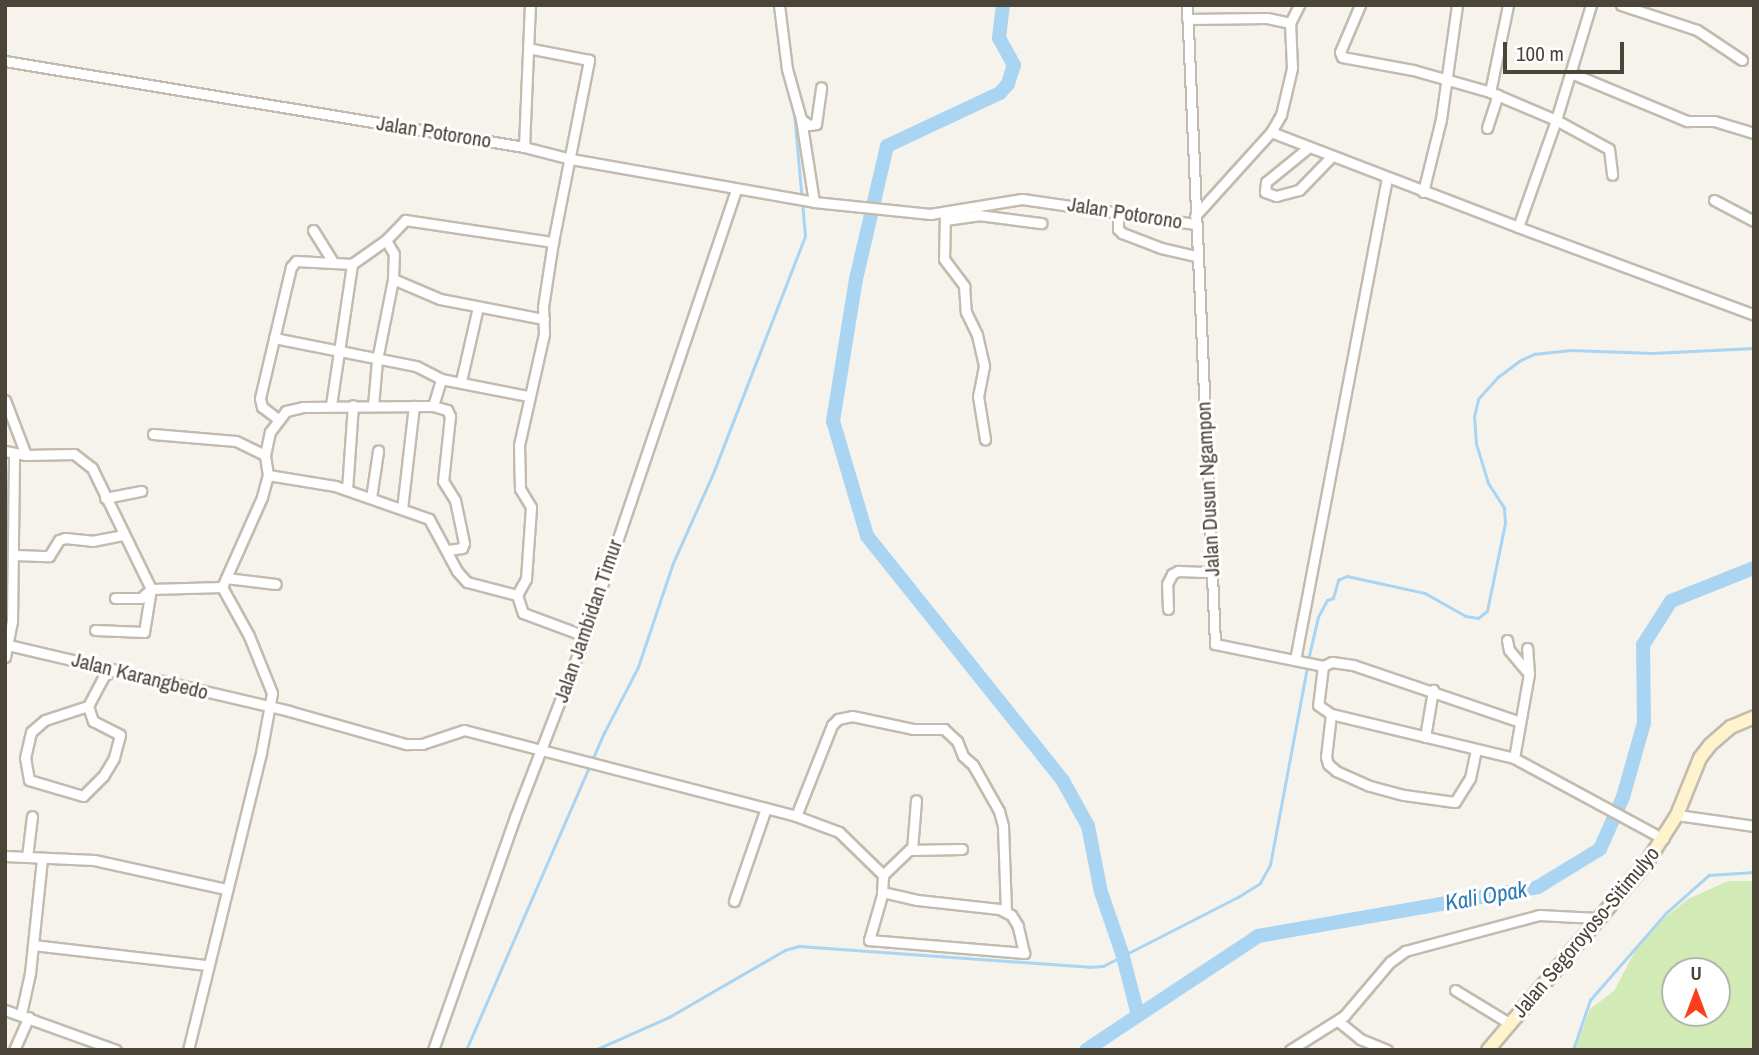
<!DOCTYPE html>
<style>
body{margin:0}
#map{position:relative;width:1759px;height:1055px;overflow:hidden;background:#f6f3ec;font-family:"Archivo Narrow",sans-serif}
div>[style]{position:absolute}
[style*='--x']{left:calc(var(--x)*1px);top:calc(var(--y)*1px);width:calc(var(--w)*1px);rotate:calc(var(--a)*1deg)}
.green>*{inset:0;background:#d2eab5}
.stream>*{height:2.5px;margin:-1.25px;padding:0 1.25px;transform-origin:1.25px;border-radius:1.25px;background:#a9d4f2}
.river>*{height:14px;margin:-7px;padding:0 7px;transform-origin:7px;border-radius:7px;background:#a9d4f2}
.roads{filter:drop-shadow(2px 0 #c2bbae) drop-shadow(-2px 0 #c2bbae) drop-shadow(0 2px #c2bbae) drop-shadow(0 -2px #c2bbae)}
.minor>*{height:9px;margin:-4.5px;padding:0 4.5px;transform-origin:4.5px;border-radius:4.5px;background:#fff}
.secondary>*{height:12px;margin:-6px;padding:0 6px;transform-origin:6px;border-radius:6px;background:#fff3cd}
span{translate:-50% -50%;white-space:nowrap;text-align:center;line-height:1.15;-webkit-text-stroke:6px #fff;paint-order:stroke}
.street-label{font-size:21px;color:#4b4439}
.water-label{font-size:23px;color:#2e7ab2;font-style:italic}
.frame{position:absolute;inset:0;border:7px solid #4b4439;pointer-events:none}
.north{position:absolute;left:1661px;top:957px;width:70px;height:70px;box-sizing:border-box;background:#fff;border:2px solid #b7b4b0;border-radius:50%;rotate:0deg;font-size:19px;font-weight:700;line-height:28px;text-align:center;color:#4b4439}
.north::after{content:'';display:block;margin:auto;width:24px;height:32px;background:#fc3f1d;clip-path:polygon(50% 0,100% 100%,50% 72%,0 100%)}
.scale{position:absolute;left:1503px;top:42px;width:121px;height:32px;box-sizing:border-box;border:4px solid #4b4439;border-top:0;padding-left:9px;font-size:21px;line-height:24px;white-space:nowrap;color:#4b4439;-webkit-text-stroke:5px #fff;paint-order:stroke}
</style>
<div id="map">
<div class="green">
<div style="clip-path:polygon(evenodd,1728px 881px,1754px 881px,1754px 1050px,1575px 1050px,1590px 1009px,1614px 991px,1635px 951px,1656px 925px,1688px 899px,1728px 881px,1675px 971px,1717px 971px,1717px 1013px,1675px 1013px,1675px 971px)"></div>
</div>
<div class="stream">
<div style="--x:774;--y:5;--w:11;--a:80"></div>
<div style="--x:1308;--y:660;--w:44;--a:-76.9"></div>
<div style="--x:1318;--y:617;--w:19;--a:-62"></div>
<div style="--x:1327;--y:600;--w:6;--a:-18"></div>
<div style="--x:1333;--y:598;--w:19;--a:-74"></div>
<div style="--x:1338;--y:580;--w:10;--a:-24"></div>
<div style="--x:1347;--y:576;--w:80;--a:12.3"></div>
<div style="--x:1425;--y:593;--w:47;--a:29.3"></div>
<div style="--x:1466;--y:616;--w:12;--a:9"></div>
<div style="--x:1478;--y:618;--w:11;--a:-38"></div>
<div style="--x:1487;--y:611;--w:90;--a:-78.4"></div>
<div style="--x:1505;--y:523;--w:15;--a:-94"></div>
<div style="--x:1504;--y:508;--w:30;--a:-123"></div>
<div style="--x:1488;--y:483;--w:41;--a:-107.1"></div>
<div style="--x:1476;--y:444;--w:27;--a:-94"></div>
<div style="--x:1474;--y:417;--w:18;--a:-77"></div>
<div style="--x:1478;--y:399;--w:30;--a:-48"></div>
<div style="--x:1498;--y:377;--w:26;--a:-37"></div>
<div style="--x:1519;--y:361;--w:17;--a:-25"></div>
<div style="--x:1534;--y:354;--w:37;--a:-6"></div>
<div style="--x:1571;--y:350;--w:81;--a:2.1"></div>
<div style="--x:1652;--y:353;--w:102;--a:-2.8"></div>
<div style="--x:466;--y:1050;--w:346;--a:-66.5"></div>
<div style="--x:604;--y:733;--w:74;--a:-62.7"></div>
<div style="--x:638;--y:667;--w:110;--a:-71.4"></div>
<div style="--x:673;--y:563;--w:95;--a:-65.9"></div>
<div style="--x:712;--y:476;--w:257;--a:-68.8"></div>
<div style="--x:805;--y:236;--w:124;--a:-95.1"></div>
<div style="--x:595;--y:1050;--w:81;--a:-24"></div>
<div style="--x:669;--y:1017;--w:134;--a:-30"></div>
<div style="--x:785;--y:950;--w:15;--a:-16"></div>
<div style="--x:799;--y:946;--w:291;--a:4.1"></div>
<div style="--x:1089;--y:967;--w:14;--a:-4"></div>
<div style="--x:1103;--y:966;--w:152;--a:-27.1"></div>
<div style="--x:1238;--y:897;--w:26;--a:-32"></div>
<div style="--x:1260;--y:883;--w:21;--a:-61"></div>
<div style="--x:1270;--y:865;--w:201;--a:-79.4"></div>
<div style="--x:1573;--y:1050;--w:53;--a:-71.2"></div>
<div style="--x:1590;--y:1000;--w:114;--a:-48.9"></div>
<div style="--x:1665;--y:914;--w:59;--a:-41.6"></div>
<div style="--x:1709;--y:875;--w:45;--a:-3.8"></div>
</div>
<div class="river">
<div style="--x:1003;--y:5;--w:33;--a:97"></div>
<div style="--x:999;--y:38;--w:31;--a:61"></div>
<div style="--x:1014;--y:65;--w:20;--a:108"></div>
<div style="--x:1008;--y:84;--w:12;--a:132"></div>
<div style="--x:1000;--y:93;--w:125;--a:154.9"></div>
<div style="--x:887;--y:146;--w:137;--a:103.1"></div>
<div style="--x:856;--y:279;--w:144;--a:99.2"></div>
<div style="--x:833;--y:421;--w:120;--a:73.5"></div>
<div style="--x:867;--y:536;--w:314;--a:51.3"></div>
<div style="--x:1063;--y:781;--w:51;--a:60.9"></div>
<div style="--x:1088;--y:826;--w:67;--a:78.9"></div>
<div style="--x:1101;--y:892;--w:65;--a:71"></div>
<div style="--x:1122;--y:953;--w:64;--a:75.5"></div>
<div style="--x:1086;--y:1050;--w:206;--a:-33.5"></div>
<div style="--x:1258;--y:936;--w:284;--a:-9.9"></div>
<div style="--x:1538;--y:887;--w:73;--a:-31.5"></div>
<div style="--x:1600;--y:849;--w:57;--a:-66.1"></div>
<div style="--x:1623;--y:797;--w:77;--a:-74.2"></div>
<div style="--x:1644;--y:723;--w:78;--a:-90.7"></div>
<div style="--x:1643;--y:645;--w:52;--a:-57.5"></div>
<div style="--x:1671;--y:601;--w:89;--a:-21.7"></div>
</div>
<div class="roads">
<div class="minor">
<div style="--x:779;--y:5;--w:64;--a:82.9"></div>
<div style="--x:787;--y:69;--w:52;--a:74.4"></div>
<div style="--x:801;--y:119;--w:84;--a:81.1"></div>
<div style="--x:1187;--y:5;--w:640;--a:87.49"></div>
<div style="--x:1215;--y:644;--w:110;--a:11.5"></div>
<div style="--x:1323;--y:666;--w:39;--a:97"></div>
<div style="--x:1318;--y:705;--w:16;--a:35"></div>
<div style="--x:1331;--y:714;--w:188;--a:13.5"></div>
<div style="--x:1514;--y:758;--w:85;--a:-79.9"></div>
<div style="--x:1529;--y:674;--w:26;--a:-94"></div>
<div style="--x:1360;--y:5;--w:51;--a:113.1"></div>
<div style="--x:1340;--y:52;--w:5;--a:68"></div>
<div style="--x:1342;--y:57;--w:72;--a:10.4"></div>
<div style="--x:1413;--y:70;--w:80;--a:15.9"></div>
<div style="--x:1490;--y:92;--w:72;--a:23"></div>
<div style="--x:1556;--y:120;--w:60;--a:28.7"></div>
<div style="--x:1609;--y:149;--w:26;--a:83"></div>
<div style="--x:1621;--y:5;--w:80;--a:18.2"></div>
<div style="--x:1697;--y:30;--w:54;--a:33.7"></div>
<div style="--x:1187;--y:19;--w:80;--a:-0.7"></div>
<div style="--x:1267;--y:18;--w:24;--a:12"></div>
<div style="--x:5;--y:61;--w:526;--a:9.41"></div>
<div style="--x:524;--y:147;--w:49;--a:14.3"></div>
<div style="--x:571;--y:159;--w:247;--a:10"></div>
<div style="--x:814;--y:202;--w:117;--a:5.9"></div>
<div style="--x:930;--y:214;--w:93;--a:-9.3"></div>
<div style="--x:1022;--y:199;--w:175;--a:8.2"></div>
<div style="--x:1571;--y:73;--w:126;--a:22.5"></div>
<div style="--x:1687;--y:121;--w:27;--a:0"></div>
<div style="--x:1714;--y:121;--w:42;--a:16.7"></div>
<div style="--x:1490;--y:92;--w:89;--a:-78.3"></div>
<div style="--x:801;--y:119;--w:10;--a:37"></div>
<div style="--x:809;--y:125;--w:7;--a:-8"></div>
<div style="--x:816;--y:124;--w:37;--a:-82"></div>
<div style="--x:1487;--y:128;--w:35;--a:-72"></div>
<div style="--x:1271;--y:132;--w:265;--a:21"></div>
<div style="--x:1518;--y:227;--w:114;--a:-70.4"></div>
<div style="--x:1556;--y:120;--w:120;--a:-73.1"></div>
<div style="--x:524;--y:147;--w:142;--a:-87.6"></div>
<div style="--x:1309;--y:147;--w:55;--a:140.9"></div>
<div style="--x:1266;--y:182;--w:10;--a:96"></div>
<div style="--x:1265;--y:192;--w:12;--a:20"></div>
<div style="--x:1276;--y:196;--w:24;--a:-15"></div>
<div style="--x:1299;--y:190;--w:47;--a:-45.9"></div>
<div style="--x:1423;--y:192;--w:75;--a:-76.1"></div>
<div style="--x:1441;--y:119;--w:115;--a:-82"></div>
<div style="--x:1714;--y:200;--w:45;--a:27.7"></div>
<div style="--x:945;--y:213;--w:46;--a:91.2"></div>
<div style="--x:944;--y:259;--w:34;--a:53"></div>
<div style="--x:964;--y:286;--w:26;--a:86"></div>
<div style="--x:966;--y:312;--w:25;--a:64"></div>
<div style="--x:977;--y:335;--w:32;--a:77"></div>
<div style="--x:984;--y:366;--w:31;--a:101"></div>
<div style="--x:978;--y:396;--w:44;--a:80.8"></div>
<div style="--x:1118;--y:214;--w:15;--a:90"></div>
<div style="--x:1118;--y:229;--w:6;--a:45"></div>
<div style="--x:1122;--y:233;--w:42;--a:21"></div>
<div style="--x:1161;--y:248;--w:37;--a:13"></div>
<div style="--x:1195;--y:216;--w:113;--a:-47.9"></div>
<div style="--x:1271;--y:132;--w:20;--a:-60"></div>
<div style="--x:1281;--y:115;--w:48;--a:-76.8"></div>
<div style="--x:1292;--y:68;--w:45;--a:-92.5"></div>
<div style="--x:1290;--y:23;--w:20;--a:-63"></div>
<div style="--x:945;--y:220;--w:34;--a:-8"></div>
<div style="--x:979;--y:215;--w:63;--a:7.4"></div>
<div style="--x:1518;--y:227;--w:252;--a:20.4"></div>
<div style="--x:313;--y:230;--w:38;--a:58"></div>
<div style="--x:393;--y:279;--w:51;--a:23.1"></div>
<div style="--x:440;--y:299;--w:106;--a:10.9"></div>
<div style="--x:274;--y:338;--w:145;--a:11.2"></div>
<div style="--x:416;--y:366;--w:28;--a:27"></div>
<div style="--x:441;--y:379;--w:89;--a:11.1"></div>
<div style="--x:461;--y:381;--w:76;--a:-77.1"></div>
<div style="--x:5;--y:400;--w:59;--a:69.1"></div>
<div style="--x:331;--y:405;--w:143;--a:-81.5"></div>
<div style="--x:373;--y:406;--w:46;--a:-85"></div>
<div style="--x:377;--y:360;--w:83;--a:-78.8"></div>
<div style="--x:393;--y:279;--w:25;--a:-88"></div>
<div style="--x:394;--y:254;--w:16;--a:-120"></div>
<div style="--x:433;--y:406;--w:28;--a:-73"></div>
<div style="--x:278;--y:419;--w:20;--a:-143"></div>
<div style="--x:262;--y:407;--w:9;--a:-103"></div>
<div style="--x:260;--y:398;--w:135;--a:-76.7"></div>
<div style="--x:291;--y:267;--w:8;--a:-50"></div>
<div style="--x:296;--y:261;--w:56;--a:3.1"></div>
<div style="--x:352;--y:264;--w:42;--a:-35.2"></div>
<div style="--x:386;--y:240;--w:28;--a:-46"></div>
<div style="--x:405;--y:220;--w:150;--a:8.5"></div>
<div style="--x:153;--y:434;--w:83;--a:4.8"></div>
<div style="--x:236;--y:441;--w:32;--a:26"></div>
<div style="--x:5;--y:451;--w:21;--a:11"></div>
<div style="--x:26;--y:455;--w:48;--a:-1.2"></div>
<div style="--x:74;--y:454;--w:23;--a:38"></div>
<div style="--x:92;--y:468;--w:135;--a:64"></div>
<div style="--x:151;--y:589;--w:13;--a:138"></div>
<div style="--x:141;--y:598;--w:26;--a:180"></div>
<div style="--x:268;--y:475;--w:68;--a:9.3"></div>
<div style="--x:335;--y:486;--w:100;--a:19.3"></div>
<div style="--x:429;--y:519;--w:59;--a:61.7"></div>
<div style="--x:457;--y:571;--w:15;--a:48"></div>
<div style="--x:467;--y:582;--w:52;--a:14.6"></div>
<div style="--x:517;--y:595;--w:19;--a:72"></div>
<div style="--x:523;--y:613;--w:66;--a:20.4"></div>
<div style="--x:347;--y:490;--w:85;--a:-86"></div>
<div style="--x:105;--y:498;--w:37;--a:-11"></div>
<div style="--x:371;--y:498;--w:48;--a:-81.5"></div>
<div style="--x:402;--y:509;--w:104;--a:-83.4"></div>
<div style="--x:15;--y:555;--w:34;--a:2"></div>
<div style="--x:49;--y:556;--w:19;--a:-58"></div>
<div style="--x:59;--y:540;--w:6;--a:-18"></div>
<div style="--x:65;--y:538;--w:27;--a:6"></div>
<div style="--x:92;--y:541;--w:31;--a:-11"></div>
<div style="--x:226;--y:578;--w:50;--a:6.8"></div>
<div style="--x:222;--y:587;--w:98;--a:-66"></div>
<div style="--x:262;--y:497;--w:23;--a:-75"></div>
<div style="--x:268;--y:475;--w:20;--a:-99"></div>
<div style="--x:265;--y:455;--w:24;--a:-78"></div>
<div style="--x:270;--y:432;--w:26;--a:-53"></div>
<div style="--x:286;--y:411;--w:17;--a:-13"></div>
<div style="--x:303;--y:407;--w:130;--a:-0.4"></div>
<div style="--x:433;--y:406;--w:15;--a:16"></div>
<div style="--x:447;--y:410;--w:7;--a:63"></div>
<div style="--x:450;--y:416;--w:65;--a:96.1"></div>
<div style="--x:443;--y:481;--w:22;--a:58"></div>
<div style="--x:455;--y:500;--w:44;--a:78.2"></div>
<div style="--x:464;--y:543;--w:5;--a:112"></div>
<div style="--x:462;--y:548;--w:15;--a:172"></div>
<div style="--x:517;--y:595;--w:18;--a:-61"></div>
<div style="--x:526;--y:579;--w:72;--a:-86"></div>
<div style="--x:531;--y:507;--w:21;--a:-121"></div>
<div style="--x:520;--y:489;--w:44;--a:-91.3"></div>
<div style="--x:519;--y:445;--w:114;--a:-77.3"></div>
<div style="--x:544;--y:334;--w:27;--a:-92"></div>
<div style="--x:543;--y:307;--w:66;--a:-81.3"></div>
<div style="--x:553;--y:242;--w:186;--a:-78.8"></div>
<div style="--x:589;--y:60;--w:62;--a:-168.9"></div>
<div style="--x:1168;--y:609;--w:25;--a:-92"></div>
<div style="--x:1167;--y:584;--w:11;--a:-63"></div>
<div style="--x:1172;--y:574;--w:7;--a:-27"></div>
<div style="--x:1178;--y:571;--w:34;--a:2"></div>
<div style="--x:95;--y:630;--w:49;--a:2.3"></div>
<div style="--x:144;--y:632;--w:44;--a:-80.8"></div>
<div style="--x:151;--y:589;--w:71;--a:-1.6"></div>
<div style="--x:222;--y:587;--w:56;--a:61.1"></div>
<div style="--x:249;--y:636;--w:61;--a:68"></div>
<div style="--x:272;--y:693;--w:61;--a:100.4"></div>
<div style="--x:261;--y:753;--w:306;--a:103.8"></div>
<div style="--x:1507;--y:640;--w:10;--a:79"></div>
<div style="--x:1509;--y:650;--w:31;--a:50"></div>
<div style="--x:8;--y:645;--w:289;--a:13.2"></div>
<div style="--x:289;--y:711;--w:122;--a:15.8"></div>
<div style="--x:406;--y:744;--w:16;--a:0"></div>
<div style="--x:422;--y:744;--w:44;--a:-18.4"></div>
<div style="--x:464;--y:730;--w:343;--a:14.5"></div>
<div style="--x:796;--y:816;--w:46;--a:20.4"></div>
<div style="--x:839;--y:832;--w:62;--a:44.3"></div>
<div style="--x:883;--y:875;--w:20;--a:93"></div>
<div style="--x:882;--y:895;--w:47;--a:106.1"></div>
<div style="--x:869;--y:940;--w:156;--a:4.8"></div>
<div style="--x:1024;--y:953;--w:28;--a:-103"></div>
<div style="--x:1018;--y:926;--w:13;--a:-122"></div>
<div style="--x:1011;--y:915;--w:13;--a:-153"></div>
<div style="--x:999;--y:909;--w:82;--a:-173.7"></div>
<div style="--x:917;--y:900;--w:36;--a:-167"></div>
<div style="--x:5;--y:657;--w:36;--a:-79"></div>
<div style="--x:12;--y:622;--w:169;--a:-89.3"></div>
<div style="--x:1295;--y:660;--w:491;--a:-79.2"></div>
<div style="--x:1323;--y:666;--w:10;--a:-24"></div>
<div style="--x:1332;--y:662;--w:21;--a:8"></div>
<div style="--x:1353;--y:665;--w:176;--a:18.8"></div>
<div style="--x:88;--y:706;--w:16;--a:72"></div>
<div style="--x:93;--y:721;--w:30;--a:27"></div>
<div style="--x:120;--y:735;--w:24;--a:105"></div>
<div style="--x:114;--y:758;--w:21;--a:121"></div>
<div style="--x:103;--y:776;--w:28;--a:135"></div>
<div style="--x:83;--y:796;--w:56;--a:-163.5"></div>
<div style="--x:29;--y:780;--w:22;--a:-100"></div>
<div style="--x:25;--y:758;--w:27;--a:-77"></div>
<div style="--x:31;--y:732;--w:18;--a:-41"></div>
<div style="--x:45;--y:720;--w:45;--a:-18"></div>
<div style="--x:88;--y:706;--w:34;--a:-62"></div>
<div style="--x:104;--y:676;--w:12;--a:-35"></div>
<div style="--x:1331;--y:714;--w:43;--a:96.6"></div>
<div style="--x:1326;--y:757;--w:7;--a:74"></div>
<div style="--x:1328;--y:764;--w:11;--a:41"></div>
<div style="--x:1336;--y:771;--w:37;--a:24"></div>
<div style="--x:1370;--y:786;--w:35;--a:15"></div>
<div style="--x:1404;--y:795;--w:51;--a:7.8"></div>
<div style="--x:1455;--y:802;--w:28;--a:-58"></div>
<div style="--x:1470;--y:778;--w:29;--a:-78"></div>
<div style="--x:1425;--y:737;--w:48;--a:-80.3"></div>
<div style="--x:1514;--y:758;--w:170;--a:28.4"></div>
<div style="--x:1677;--y:815;--w:78;--a:8.1"></div>
<div style="--x:796;--y:816;--w:98;--a:-68.4"></div>
<div style="--x:832;--y:725;--w:8;--a:-45"></div>
<div style="--x:838;--y:719;--w:14;--a:-12"></div>
<div style="--x:852;--y:716;--w:62;--a:12"></div>
<div style="--x:913;--y:729;--w:31;--a:0"></div>
<div style="--x:944;--y:729;--w:18;--a:43"></div>
<div style="--x:957;--y:741;--w:16;--a:68"></div>
<div style="--x:963;--y:756;--w:13;--a:42"></div>
<div style="--x:973;--y:765;--w:53;--a:60.5"></div>
<div style="--x:999;--y:811;--w:16;--a:75"></div>
<div style="--x:1003;--y:826;--w:86;--a:88"></div>
<div style="--x:912;--y:850;--w:50;--a:-85.4"></div>
<div style="--x:5;--y:856;--w:89;--a:2.6"></div>
<div style="--x:94;--y:860;--w:135;--a:12.4"></div>
<div style="--x:27;--y:857;--w:41;--a:-83"></div>
<div style="--x:883;--y:875;--w:36;--a:-44"></div>
<div style="--x:909;--y:850;--w:53;--a:-1.1"></div>
<div style="--x:734;--y:901;--w:98;--a:-71"></div>
<div style="--x:33;--y:945;--w:175;--a:6.6"></div>
<div style="--x:1455;--y:990;--w:63;--a:31.4"></div>
<div style="--x:5;--y:1010;--w:118;--a:19.8"></div>
<div style="--x:21;--y:1014;--w:42;--a:-77.6"></div>
<div style="--x:30;--y:973;--w:116;--a:-84"></div>
<div style="--x:1338;--y:1021;--w:28;--a:39"></div>
<div style="--x:1360;--y:1039;--w:29;--a:22"></div>
<div style="--x:14;--y:1050;--w:36;--a:-66"></div>
<div style="--x:433;--y:1050;--w:247;--a:-70.6"></div>
<div style="--x:515;--y:817;--w:194;--a:-68.9"></div>
<div style="--x:585;--y:636;--w:471;--a:-71.3"></div>
<div style="--x:1290;--y:1050;--w:64;--a:-32.2"></div>
<div style="--x:1344;--y:1016;--w:71;--a:-49.6"></div>
<div style="--x:1390;--y:962;--w:19;--a:-36"></div>
<div style="--x:1405;--y:951;--w:139;--a:-15"></div>
<div style="--x:1539;--y:915;--w:58;--a:3"></div>
</div>
<div class="secondary">
<div style="--x:1488;--y:1050;--w:246;--a:-49.8"></div>
<div style="--x:1647;--y:862;--w:56;--a:-57.4"></div>
<div style="--x:1677;--y:815;--w:61;--a:-68"></div>
<div style="--x:1700;--y:758;--w:16;--a:-52"></div>
<div style="--x:1710;--y:745;--w:28;--a:-41"></div>
<div style="--x:1731;--y:727;--w:25;--a:-23"></div>
</div>
</div>
<div class="street-label">
<span style="left:434px;top:132px;rotate:9deg">Jalan Potorono</span>
<span style="left:1125px;top:213px;rotate:9deg">Jalan Potorono</span>
<span style="left:1208px;top:489px;rotate:-93deg">Jalan Dusun Ngampon</span>
<span style="left:588px;top:621px;rotate:-71deg">Jalan Jambidan Timur</span>
<span style="left:140px;top:676px;rotate:14deg">Jalan Karangbedo</span>
<span style="left:1586px;top:932px;rotate:-50deg">Jalan Segoroyoso-Sitimulyo</span>
</div>
<div class="water-label">
<span style="left:1486px;top:896px;rotate:-10deg">Kali Opak</span>
</div>
<div class="frame"></div>
<div class="north">U</div>
<div class="scale">100 m</div>
</div>
